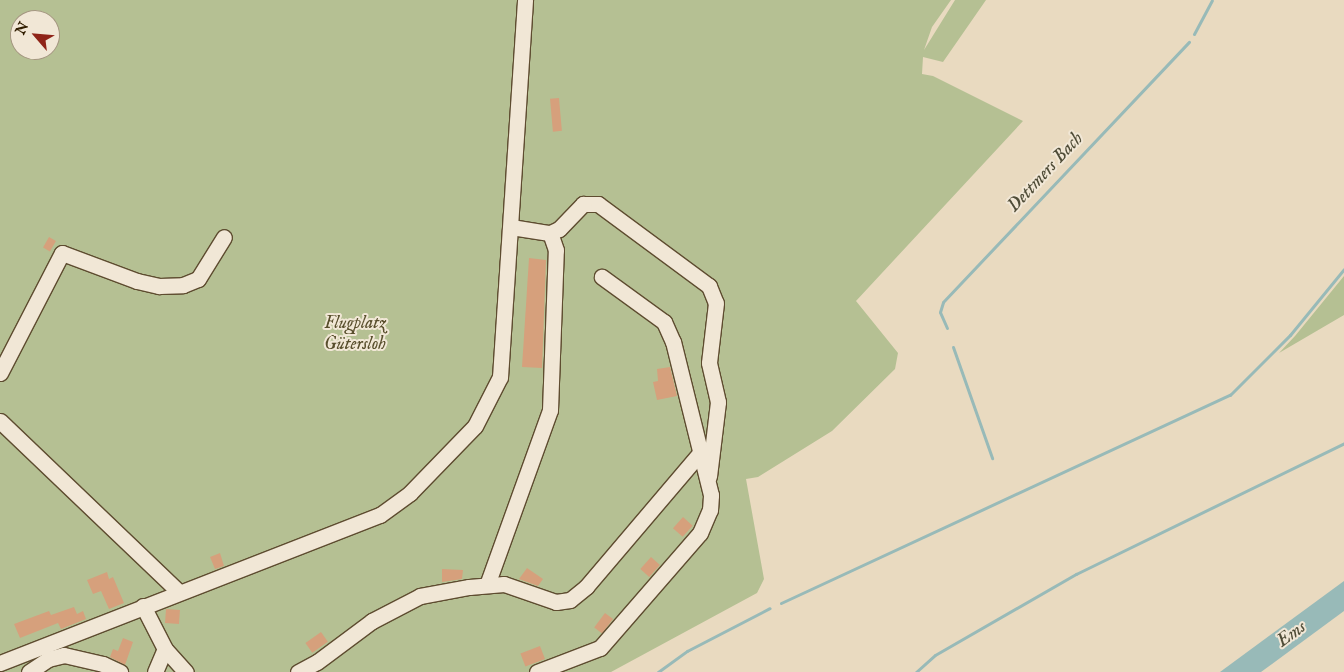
<!DOCTYPE html>
<meta charset="utf-8">
<style>
body{margin:0}
#map{position:relative;width:1344px;height:672px;overflow:hidden;background:#e9dac0;font-family:"IM FELL English",serif}
div>[style]{position:absolute}
[style*='--x']{left:calc(var(--x)*1px);top:calc(var(--y)*1px);width:calc(var(--w)*1px);rotate:calc(var(--a)*1deg)}
.green>*{inset:0;background:#b5c093}
.water>*{inset:0;background:#98bab8}
.stream>*{height:3px;margin:-1.5px;padding:0 1.5px;transform-origin:1.5px;border-radius:1.5px;background:#98bab8}
.building>*{inset:0;background:#d6a07c;transform-origin:0 0}
.roads{filter:drop-shadow(1px 0 #5e4c30) drop-shadow(-1px 0 #5e4c30) drop-shadow(0 1px #5e4c30) drop-shadow(0 -1px #5e4c30)}
.minor>*{height:15px;margin:-7.5px;padding:0 7.5px;transform-origin:7.5px;border-radius:7.5px;background:#f1e7d6}
span{translate:-50% -50%;white-space:nowrap;text-align:center;line-height:1.15;-webkit-text-stroke:4px #f1e7d6;paint-order:stroke}
.park-label{font-size:18px;color:#584e2c;font-style:italic}
.water-label{font-size:19px;color:#4f4c37;font-style:italic}
.north{position:absolute;left:10px;top:10px;width:50px;height:50px;box-sizing:border-box;background:#f1e7d6;border:1px solid #a49680;border-radius:50%;rotate:297deg;font-size:14px;font-weight:700;line-height:20px;text-align:center;color:#301d00}
.north::after{content:'';display:block;margin:auto;width:18px;height:22px;background:#8f2418;clip-path:polygon(50% 0,100% 100%,50% 72%,0 100%)}
</style>
<div id="map">
<div class="green">
<div style="clip-path:polygon(evenodd,0 0,951px 0,932px 27px,924px 50px,955px 0,986px 0,943px 62px,923px 57px,922px 74px,933px 76px,1023px 121px,856px 301px,898px 353px,895px 369px,832px 431px,758px 477px,746px 479px,764px 579px,757px 593px,611px 672px,0 672px,0 0,20px 20px,50px 20px,50px 50px,20px 50px,20px 20px)"></div>
<div style="clip-path:polygon(1344px 276px,1344px 315px,1279px 353px,1295px 336px)"></div>
</div>
<div class="water">
<div style="clip-path:polygon(1344px 581px,1344px 611px,1261px 672px,1220px 672px)"></div>
</div>
<div class="stream">
<div style="--x:1194;--y:34;--w:38;--a:-62"></div>
<div style="--x:947;--y:328;--w:17;--a:-114"></div>
<div style="--x:940;--y:312;--w:10;--a:-73"></div>
<div style="--x:943;--y:302;--w:358;--a:-46.6"></div>
<div style="--x:953;--y:347;--w:118;--a:70.6"></div>
<div style="--x:781;--y:603;--w:495;--a:-24.9"></div>
<div style="--x:1230;--y:395;--w:85;--a:-45"></div>
<div style="--x:1290;--y:335;--w:85;--a:-50.7"></div>
<div style="--x:658;--y:672;--w:36;--a:-36"></div>
<div style="--x:687;--y:651;--w:93;--a:-27.4"></div>
<div style="--x:916;--y:672;--w:25;--a:-42"></div>
<div style="--x:935;--y:655;--w:163;--a:-29.9"></div>
<div style="--x:1076;--y:574;--w:298;--a:-26"></div>
</div>
<div class="building">
<div style="left:559px;top:98px;width:33px;height:9px;rotate:85deg"></div>
<div style="left:49px;top:237px;width:8px;height:12px;rotate:30deg"></div>
<div style="clip-path:polygon(529px 258px,546px 260px,542px 368px,522px 367px)"></div>
<div style="clip-path:polygon(670px 367px,677px 396px,657px 400px,653px 382px,658px 381px,657px 369px)"></div>
<div style="left:683px;top:517px;width:13px;height:15px;rotate:42deg"></div>
<div style="clip-path:polygon(220px 553px,224px 566px,215px 569px,210px 557px)"></div>
<div style="left:651px;top:557px;width:12px;height:16px;rotate:42deg"></div>
<div style="clip-path:polygon(527px 568px,543px 579px,538px 586px,519px 579px)"></div>
<div style="clip-path:polygon(442px 569px,463px 570px,462px 579px,442px 582px)"></div>
<div style="clip-path:polygon(107px 572px,109px 579px,113px 577px,124px 603px,109px 609px,101px 591px,93px 594px,87px 580px)"></div>
<div style="clip-path:polygon(74px 607px,77px 614px,83px 611px,86px 619px,61px 629px,58px 623px,20px 638px,14px 624px,49px 611px,51px 615px)"></div>
<div style="left:166px;top:609px;width:14px;height:14px;rotate:4deg"></div>
<div style="left:605px;top:613px;width:10px;height:18px;rotate:37deg"></div>
<div style="left:321px;top:632px;width:12px;height:19px;rotate:55deg"></div>
<div style="clip-path:polygon(123px 638px,133px 642px,125px 665px,110px 657px,113px 649px,118px 651px)"></div>
<div style="left:540px;top:646px;width:14px;height:21px;rotate:69deg"></div>
</div>
<div class="roads">
<div class="minor">
<div style="--x:511;--y:227;--w:39;--a:9"></div>
<div style="--x:550;--y:233;--w:10;--a:-24"></div>
<div style="--x:559;--y:229;--w:35;--a:-46"></div>
<div style="--x:583;--y:204;--w:15;--a:0"></div>
<div style="--x:598;--y:204;--w:138;--a:36.5"></div>
<div style="--x:709;--y:286;--w:18;--a:68"></div>
<div style="--x:716;--y:303;--w:60;--a:96.7"></div>
<div style="--x:709;--y:363;--w:40;--a:77"></div>
<div style="--x:718;--y:402;--w:75;--a:96.9"></div>
<div style="--x:0;--y:373;--w:135;--a:-62.7"></div>
<div style="--x:62;--y:253;--w:80;--a:20.5"></div>
<div style="--x:137;--y:281;--w:23;--a:13"></div>
<div style="--x:159;--y:286;--w:24;--a:-2"></div>
<div style="--x:183;--y:285;--w:16;--a:-22"></div>
<div style="--x:198;--y:279;--w:49;--a:-58.2"></div>
<div style="--x:0;--y:421;--w:248;--a:43.7"></div>
<div style="--x:487;--y:585;--w:186;--a:-70.2"></div>
<div style="--x:550;--y:410;--w:160;--a:-87.9"></div>
<div style="--x:556;--y:250;--w:18;--a:-109"></div>
<div style="--x:143;--y:606;--w:48;--a:62.9"></div>
<div style="--x:165;--y:649;--w:31;--a:48"></div>
<div style="--x:0;--y:663;--w:408;--a:-21.3"></div>
<div style="--x:380;--y:515;--w:37;--a:-36"></div>
<div style="--x:410;--y:493;--w:93;--a:-45.9"></div>
<div style="--x:475;--y:426;--w:55;--a:-63"></div>
<div style="--x:500;--y:377;--w:378;--a:-86.2"></div>
<div style="--x:29;--y:672;--w:23;--a:-34"></div>
<div style="--x:48;--y:659;--w:16;--a:-14"></div>
<div style="--x:64;--y:655;--w:40;--a:13"></div>
<div style="--x:103;--y:664;--w:19;--a:25"></div>
<div style="--x:155;--y:672;--w:25;--a:-67"></div>
<div style="--x:298;--y:672;--w:21;--a:-28"></div>
<div style="--x:317;--y:662;--w:69;--a:-36.7"></div>
<div style="--x:372;--y:621;--w:54;--a:-27.5"></div>
<div style="--x:420;--y:596;--w:50;--a:-10.4"></div>
<div style="--x:469;--y:587;--w:35;--a:-5"></div>
<div style="--x:504;--y:584;--w:55;--a:19.1"></div>
<div style="--x:556;--y:602;--w:14;--a:-8"></div>
<div style="--x:570;--y:600;--w:21;--a:-39"></div>
<div style="--x:586;--y:587;--w:175;--a:-49.6"></div>
<div style="--x:537;--y:672;--w:67;--a:-20.9"></div>
<div style="--x:600;--y:648;--w:152;--a:-49"></div>
<div style="--x:700;--y:533;--w:25;--a:-67"></div>
<div style="--x:710;--y:510;--w:15;--a:-86"></div>
<div style="--x:711;--y:495;--w:158;--a:-103.9"></div>
<div style="--x:673;--y:342;--w:22;--a:-114"></div>
<div style="--x:664;--y:322;--w:77;--a:-144"></div>
</div>
</div>
<div class="park-label">
<span style="left:355px;top:335px">Flugplatz<br>Gütersloh</span>
</div>
<div class="water-label">
<span style="left:1046px;top:173px;rotate:-47deg">Dettmers Bach</span>
<span style="left:1292px;top:635px;rotate:-36deg">Ems</span>
</div>
<div class="north">N</div>
</div>
